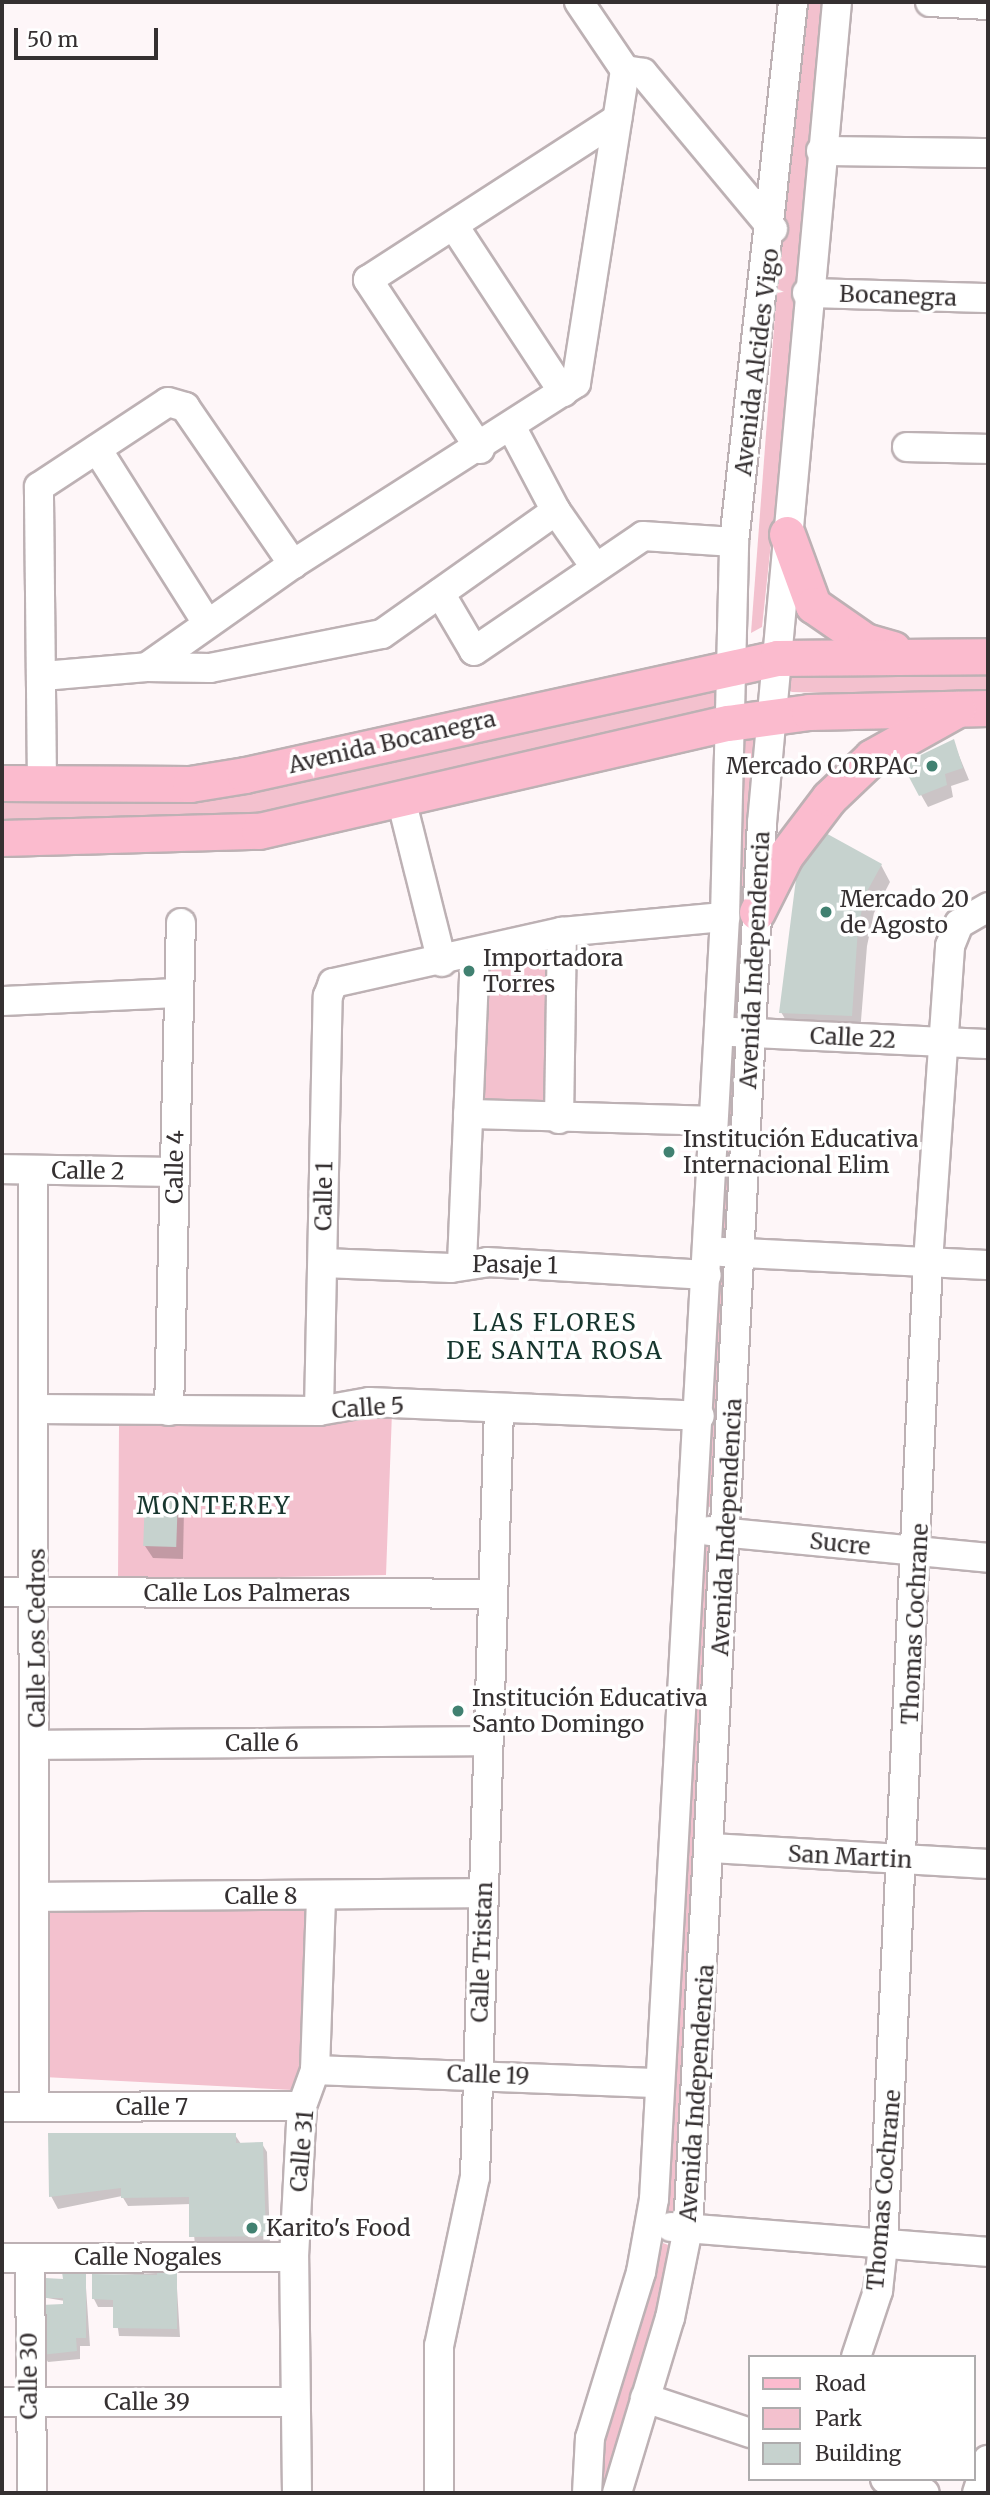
<!DOCTYPE html>
<meta charset="utf-8">
<style>
body{margin:0}
#map{position:relative;width:990px;height:2495px;overflow:hidden;background:#fef6f8;font-family:Merriweather,serif}
div>[style]{position:absolute}
[style*='--x']{left:calc(var(--x)*1px);top:calc(var(--y)*1px);width:calc(var(--w)*1px);rotate:calc(var(--a)*1deg)}
.green>*{inset:0;background:#f3c1ce;transform-origin:0 0}
.shadow>*{inset:0;background:#0003}
.building>*{inset:0;background:#c6d2ce;transform-origin:0 0}
.roads{filter:drop-shadow(2px 0 #bdb1b4) drop-shadow(-2px 0 #bdb1b4) drop-shadow(0 2px #bdb1b4) drop-shadow(0 -2px #bdb1b4)}
.minor>*{height:28px;margin:-14px;padding:0 14px;transform-origin:14px;border-radius:14px;background:#fff}
.major>*{height:35px;margin:-17.5px;padding:0 17.5px;transform-origin:17.5px;border-radius:17.5px;background:#fbbbce}
.dots>*{width:19px;height:19px;translate:-50% -50%;box-sizing:border-box;border:4px solid #fff;border-radius:50%}
span{translate:-50% -50%;white-space:nowrap;text-align:center;line-height:1.15;-webkit-text-stroke:7px #fff;paint-order:stroke}
.street-label{font-size:23px;color:#353031}
.poi-label{font-size:23px;color:#353031}
.right{translate:-100% -50%;text-align:right}
.left{translate:0 -50%;text-align:left}
.neighbourhood-label{font-size:24px;color:#17362e;letter-spacing:2px}
.frame{position:absolute;inset:0;border:4px solid #353031;pointer-events:none}
.legend{position:absolute;left:748px;top:2355px;width:228px;height:126px;box-sizing:border-box;background:#fff;border:2px solid #aeacad;margin:0;padding:9px 12px;list-style:none;font-size:21px;color:#353031}
.legend li{display:flex;align-items:center;gap:14px;height:35px}
.legend b{width:35px;border:2px solid #aeacad}
.scale{position:absolute;left:14px;top:28px;width:144px;height:32px;box-sizing:border-box;border:4px solid #353031;border-top:0;padding-left:9px;font-size:21px;line-height:24px;white-space:nowrap;color:#353031;-webkit-text-stroke:5px #fff;paint-order:stroke}
</style>
<div id="map">
<div class="green">
<div style="clip-path:polygon(806px 2px,829px 2px,762px 627px,751px 633px,787px 155px)"></div>
<div style="clip-path:polygon(785px 673px,988px 675px,988px 697px,792px 692px,784px 688px)"></div>
<div style="clip-path:polygon(718px 685px,723px 695px,715px 708px,257px 822px,2px 823px,2px 795px,209px 797px,285px 786px)"></div>
<div style="clip-path:polygon(753px 733px,760px 739px,746px 1012px,737px 1015px,731px 1013px,741px 737px)"></div>
<div style="clip-path:polygon(556px 953px,552px 1104px,484px 1106px,490px 969px)"></div>
<div style="clip-path:polygon(730px 1048px,739px 1049px,729px 1232px,722px 1233px,717px 1225px)"></div>
<div style="clip-path:polygon(730px 1260px,712px 1509px,701px 1500px,714px 1266px)"></div>
<div style="clip-path:polygon(392px 1412px,386px 1575px,118px 1580px,119px 1426px,339px 1421px)"></div>
<div style="clip-path:polygon(713px 1535px,675px 2214px,666px 2210px,700px 1543px)"></div>
<div style="left:316px;top:1906px;width:185px;height:268px;rotate:93deg"></div>
<div style="clip-path:polygon(663px 2243px,679px 2249px,604px 2493px,593px 2493px,595px 2464px)"></div>
</div>
<div class="shadow">
<div style="clip-path:polygon(953px 741px,969px 780px,951px 786px,953px 797px,928px 807px,904px 765px)"></div>
<div style="clip-path:polygon(881px 865px,890px 882px,874px 913px,867px 946px,860px 1033px,791px 1029px,781px 1012px)"></div>
<div style="clip-path:polygon(177px 1497px,184px 1510px,183px 1559px,153px 1558px,145px 1546px)"></div>
<div style="clip-path:polygon(235px 2135px,241px 2144px,262px 2144px,267px 2152px,270px 2244px,195px 2245px,191px 2204px,128px 2206px,122px 2196px,58px 2209px,51px 2196px)"></div>
<div style="clip-path:polygon(176px 2272px,180px 2337px,119px 2336px,115px 2307px,98px 2307px,94px 2299px,94px 2276px)"></div>
<div style="clip-path:polygon(85px 2273px,90px 2346px,80px 2346px,80px 2359px,48px 2362px,43px 2354px,65px 2301px,47px 2298px,64px 2280px)"></div>
</div>
<div class="building">
<div style="clip-path:polygon(954px 739px,963px 768px,945px 774px,947px 785px,919px 796px,902px 764px)"></div>
<div style="clip-path:polygon(822px 831px,882px 864px,865px 895px,858px 928px,852px 1016px,779px 1013px,796px 879px)"></div>
<div style="left:145px;top:1495px;width:33px;height:51px;rotate:2deg"></div>
<div style="clip-path:polygon(48px 2133px,236px 2133px,236px 2143px,263px 2142px,266px 2236px,189px 2237px,189px 2197px,121px 2198px,121px 2188px,49px 2197px)"></div>
<div style="clip-path:polygon(157px 2270px,177px 2270px,177px 2329px,113px 2328px,113px 2300px,92px 2299px,92px 2274px,157px 2275px)"></div>
<div style="clip-path:polygon(62px 2272px,86px 2272px,86px 2338px,76px 2338px,77px 2351px,41px 2355px,41px 2305px,63px 2304px,63px 2298px,45px 2298px,45px 2278px,63px 2279px)"></div>
</div>
<div class="roads">
<div class="minor">
<div style="--x:579;--y:2;--w:82;--a:55.9"></div>
<div style="--x:625;--y:70;--w:18;--a:9"></div>
<div style="--x:643;--y:73;--w:203;--a:50.2"></div>
<div style="--x:930;--y:2;--w:58;--a:3"></div>
<div style="--x:821;--y:151;--w:167;--a:0.7"></div>
<div style="--x:454;--y:226;--w:199;--a:56.7"></div>
<div style="--x:807;--y:293;--w:181;--a:1.6"></div>
<div style="--x:512;--y:428;--w:94;--a:62.1"></div>
<div style="--x:556;--y:511;--w:68;--a:55.1"></div>
<div style="--x:907;--y:447;--w:81;--a:1.4"></div>
<div style="--x:97;--y:449;--w:206;--a:57.7"></div>
<div style="--x:480;--y:449;--w:203;--a:-123.5"></div>
<div style="--x:368;--y:280;--w:297;--a:-32.9"></div>
<div style="--x:440;--y:593;--w:67;--a:59.6"></div>
<div style="--x:474;--y:651;--w:204;--a:-34.2"></div>
<div style="--x:643;--y:536;--w:91;--a:3.8"></div>
<div style="--x:147;--y:667;--w:63;--a:0.9"></div>
<div style="--x:210;--y:668;--w:175;--a:-11.2"></div>
<div style="--x:382;--y:634;--w:213;--a:-35.3"></div>
<div style="--x:43;--y:676;--w:104;--a:-4.9"></div>
<div style="--x:147;--y:667;--w:179;--a:-35.2"></div>
<div style="--x:293;--y:564;--w:336;--a:-32.6"></div>
<div style="--x:576;--y:383;--w:317;--a:-81.1"></div>
<div style="--x:42;--y:784;--w:297;--a:-90.6"></div>
<div style="--x:39;--y:487;--w:154;--a:-33.4"></div>
<div style="--x:168;--y:402;--w:18;--a:16"></div>
<div style="--x:185;--y:407;--w:191;--a:55.5"></div>
<div style="--x:401;--y:799;--w:168;--a:75.9"></div>
<div style="--x:2;--y:1001;--w:177;--a:-2.6"></div>
<div style="--x:731;--y:1032;--w:257;--a:2.7"></div>
<div style="--x:468;--y:1114;--w:245;--a:1.6"></div>
<div style="--x:559;--y:1119;--w:187;--a:-89.1"></div>
<div style="--x:2;--y:1169;--w:173;--a:1"></div>
<div style="--x:33;--y:1170;--w:937;--a:89.94"></div>
<div style="--x:722;--y:1252;--w:266;--a:2.8"></div>
<div style="--x:323;--y:1263;--w:128;--a:2.2"></div>
<div style="--x:451;--y:1268;--w:36;--a:-9"></div>
<div style="--x:487;--y:1262;--w:220;--a:3.4"></div>
<div style="--x:462;--y:1263;--w:309;--a:-87.6"></div>
<div style="--x:36;--y:1409;--w:283;--a:0.4"></div>
<div style="--x:319;--y:1411;--w:51;--a:-10.2"></div>
<div style="--x:369;--y:1402;--w:331;--a:2.4"></div>
<div style="--x:169;--y:1411;--w:488;--a:-88.6"></div>
<div style="--x:319;--y:1411;--w:415;--a:-88.8"></div>
<div style="--x:328;--y:996;--w:14;--a:-69"></div>
<div style="--x:333;--y:983;--w:235;--a:-12.6"></div>
<div style="--x:562;--y:932;--w:164;--a:-5.3"></div>
<div style="--x:709;--y:1531;--w:280;--a:5.5"></div>
<div style="--x:2;--y:1592;--w:491;--a:0.2"></div>
<div style="--x:37;--y:1745;--w:450;--a:-0.5"></div>
<div style="--x:712;--y:1848;--w:276;--a:3.3"></div>
<div style="--x:38;--y:1897;--w:446;--a:-0.5"></div>
<div style="--x:315;--y:2070;--w:345;--a:2.2"></div>
<div style="--x:2;--y:2107;--w:300;--a:-0.2"></div>
<div style="--x:671;--y:2227;--w:318;--a:4.5"></div>
<div style="--x:2;--y:2258;--w:292;--a:-0.2"></div>
<div style="--x:30;--y:2258;--w:235;--a:89.5"></div>
<div style="--x:856;--y:2357;--w:70;--a:-71.6"></div>
<div style="--x:878;--y:2291;--w:46;--a:-83.8"></div>
<div style="--x:883;--y:2245;--w:984;--a:-87.38"></div>
<div style="--x:928;--y:1262;--w:317;--a:-86"></div>
<div style="--x:950;--y:946;--w:24;--a:-68"></div>
<div style="--x:959;--y:924;--w:34;--a:-30"></div>
<div style="--x:645;--y:2398;--w:111;--a:18.4"></div>
<div style="--x:2;--y:2402;--w:291;--a:0"></div>
<div style="--x:885;--y:2479;--w:42;--a:19.3"></div>
<div style="--x:297;--y:2493;--w:236;--a:-90.7"></div>
<div style="--x:294;--y:2257;--w:151;--a:-87"></div>
<div style="--x:302;--y:2106;--w:38;--a:-70"></div>
<div style="--x:315;--y:2070;--w:175;--a:-88"></div>
<div style="--x:439;--y:2493;--w:147;--a:-90"></div>
<div style="--x:439;--y:2346;--w:173;--a:-78"></div>
<div style="--x:475;--y:2177;--w:769;--a:-88.21"></div>
<div style="--x:587;--y:2493;--w:55;--a:-86.9"></div>
<div style="--x:590;--y:2438;--w:174;--a:-72.9"></div>
<div style="--x:641;--y:2272;--w:74;--a:-79.9"></div>
<div style="--x:654;--y:2199;--w:1284;--a:-86.83"></div>
<div style="--x:725;--y:917;--w:375;--a:-88.6"></div>
<div style="--x:734;--y:542;--w:543;--a:-83.76"></div>
<div style="--x:617;--y:2493;--w:183;--a:-73.2"></div>
<div style="--x:670;--y:2318;--w:91;--a:-78.6"></div>
<div style="--x:688;--y:2229;--w:1408;--a:-86.99"></div>
<div style="--x:762;--y:823;--w:824;--a:-84.78"></div>
<div style="--x:977;--y:2493;--w:35;--a:-72"></div>
</div>
<div class="major">
<div style="--x:787;--y:534;--w:76;--a:69.9"></div>
<div style="--x:813;--y:605;--w:63;--a:34.7"></div>
<div style="--x:865;--y:641;--w:29;--a:16"></div>
<div style="--x:2;--y:783;--w:188;--a:0.3"></div>
<div style="--x:190;--y:784;--w:56;--a:-9.3"></div>
<div style="--x:245;--y:775;--w:545;--a:-12.4"></div>
<div style="--x:777;--y:658;--w:211;--a:-0.5"></div>
<div style="--x:2;--y:838;--w:257;--a:-1.6"></div>
<div style="--x:259;--y:831;--w:481;--a:-13"></div>
<div style="--x:728;--y:723;--w:82;--a:-7.7"></div>
<div style="--x:809;--y:712;--w:179;--a:-1.3"></div>
<div style="--x:757;--y:912;--w:63;--a:-63.4"></div>
<div style="--x:785;--y:856;--w:73;--a:-52.8"></div>
<div style="--x:829;--y:798;--w:59;--a:-43.6"></div>
<div style="--x:872;--y:757;--w:98;--a:-29.2"></div>
</div>
</div>
<div class="dots">
<div style="left:932px;top:766px;background:#418171"></div>
<div style="left:826px;top:912px;background:#418171"></div>
<div style="left:469px;top:971px;background:#418171"></div>
<div style="left:669px;top:1152px;background:#418171"></div>
<div style="left:458px;top:1711px;background:#418171"></div>
<div style="left:252px;top:2228px;background:#418171"></div>
</div>
<div class="street-label">
<span style="left:898px;top:296px;rotate:2deg">Bocanegra</span>
<span style="left:757px;top:362px;rotate:-83deg">Avenida Alcides Vigo</span>
<span style="left:392px;top:742px;rotate:-13deg">Avenida Bocanegra</span>
<span style="left:755px;top:960px;rotate:-87deg">Avenida Independencia</span>
<span style="left:853px;top:1038px;rotate:3deg">Calle 22</span>
<span style="left:175px;top:1167px;rotate:-89deg">Calle 4</span>
<span style="left:88px;top:1171px;rotate:1deg">Calle 2</span>
<span style="left:324px;top:1196px;rotate:-89deg">Calle 1</span>
<span style="left:515px;top:1265px;rotate:1deg">Pasaje 1</span>
<span style="left:368px;top:1408px;rotate:-4deg">Calle 5</span>
<span style="left:727px;top:1527px;rotate:-87deg">Avenida Independencia</span>
<span style="left:840px;top:1544px;rotate:6deg">Sucre</span>
<span style="left:247px;top:1593px">Calle Los Palmeras</span>
<span style="left:915px;top:1624px;rotate:-87deg">Thomas Cochrane</span>
<span style="left:37px;top:1638px;rotate:-90deg">Calle Los Cedros</span>
<span style="left:262px;top:1743px">Calle 6</span>
<span style="left:850px;top:1857px;rotate:3deg">San Martin</span>
<span style="left:261px;top:1896px">Calle 8</span>
<span style="left:482px;top:1952px;rotate:-88deg">Calle Tristan</span>
<span style="left:488px;top:2075px;rotate:2deg">Calle 19</span>
<span style="left:697px;top:2093px;rotate:-86deg">Avenida Independencia</span>
<span style="left:152px;top:2107px">Calle 7</span>
<span style="left:302px;top:2151px;rotate:-85deg">Calle 31</span>
<span style="left:884px;top:2190px;rotate:-85deg">Thomas Cochrane</span>
<span style="left:148px;top:2257px">Calle Nogales</span>
<span style="left:29px;top:2376px;rotate:-90deg">Calle 30</span>
<span style="left:147px;top:2402px">Calle 39</span>
</div>
<div class="poi-label">
<span class="right" style="left:918px;top:766px">Mercado CORPAC</span>
<span class="left" style="left:840px;top:912px">Mercado 20<br>de Agosto</span>
<span class="left" style="left:483px;top:971px">Importadora<br>Torres</span>
<span class="left" style="left:683px;top:1152px">Institución Educativa<br>Internacional Elim</span>
<span class="left" style="left:472px;top:1711px">Institución Educativa<br>Santo Domingo</span>
<span class="left" style="left:266px;top:2228px">Karito's Food</span>
</div>
<div class="neighbourhood-label">
<span style="left:555px;top:1337px">LAS FLORES<br>DE SANTA ROSA</span>
<span style="left:214px;top:1506px">MONTEREY</span>
</div>
<div class="frame"></div>
<ul class="legend">
<li><b style="height:9px;background:#fbbbce"></b>Road</li>
<li><b style="height:19px;background:#f3c1ce"></b>Park</li>
<li><b style="height:19px;background:#c6d2ce"></b>Building</li>
</ul>
<div class="scale">50 m</div>
</div>
